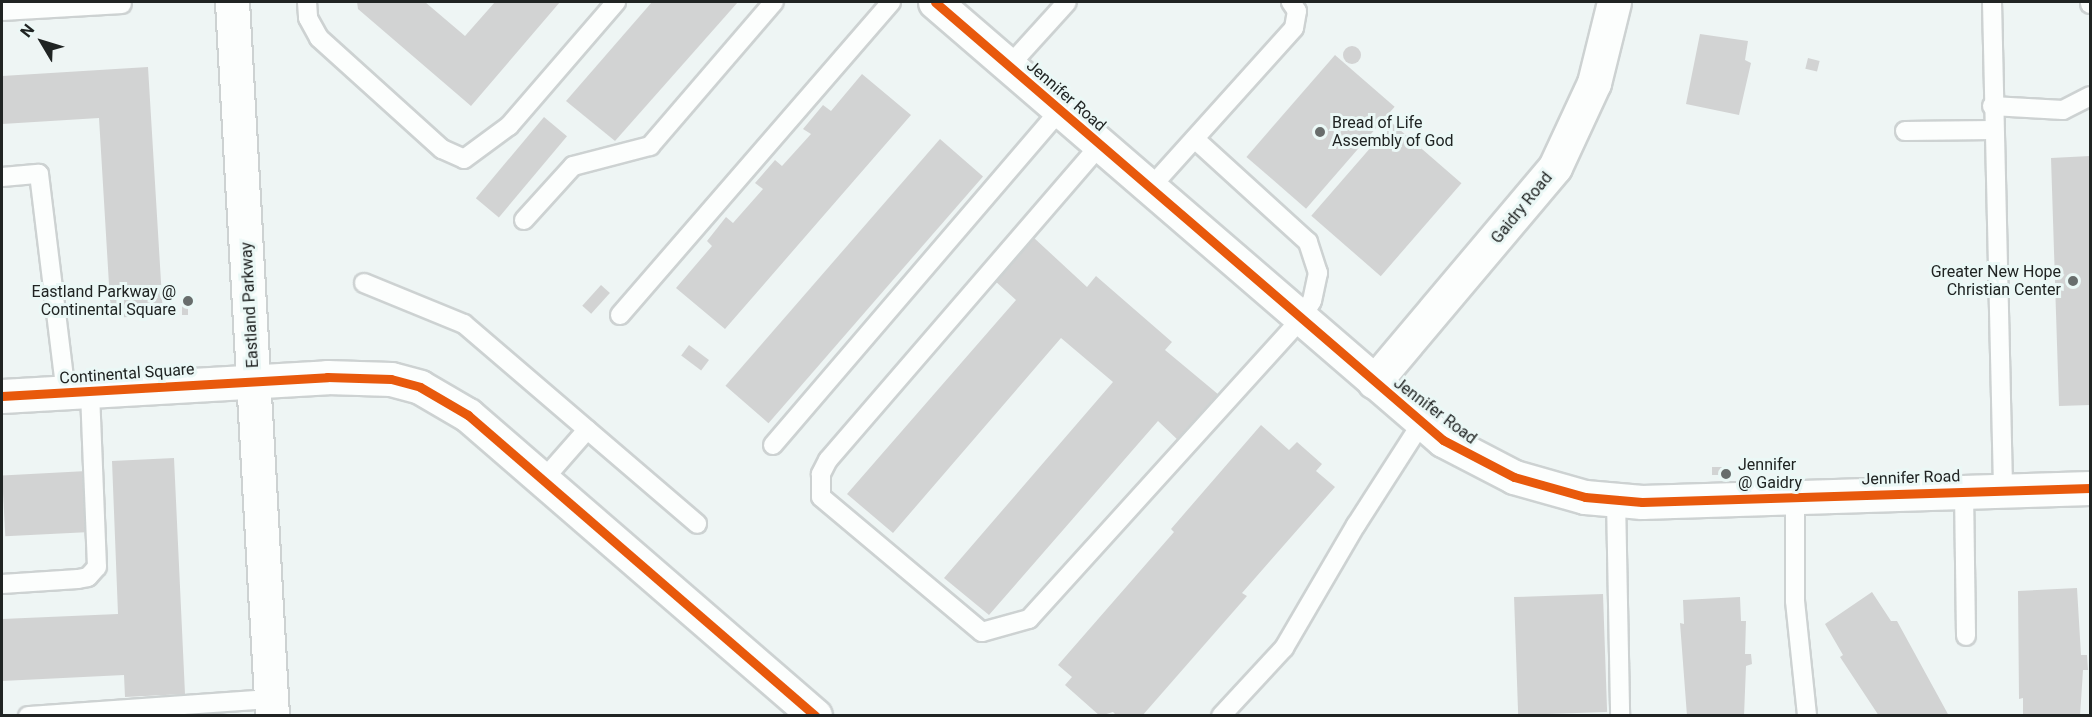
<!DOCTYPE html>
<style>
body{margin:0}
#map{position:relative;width:2092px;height:717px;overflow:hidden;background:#eef5f4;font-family:Roboto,sans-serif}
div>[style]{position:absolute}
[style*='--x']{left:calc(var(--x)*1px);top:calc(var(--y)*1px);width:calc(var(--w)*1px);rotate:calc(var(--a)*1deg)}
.building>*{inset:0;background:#d2d3d3;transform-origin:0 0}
.round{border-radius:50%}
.roads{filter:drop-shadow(2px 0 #cdd2d2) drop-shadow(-2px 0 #cdd2d2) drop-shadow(0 2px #cdd2d2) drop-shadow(0 -2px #cdd2d2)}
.service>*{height:18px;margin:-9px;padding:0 9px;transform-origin:9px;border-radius:9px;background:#fcfefd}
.minor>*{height:33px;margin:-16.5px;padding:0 16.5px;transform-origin:16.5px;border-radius:16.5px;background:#fcfefd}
.tertiary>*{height:33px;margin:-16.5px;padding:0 16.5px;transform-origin:16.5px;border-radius:16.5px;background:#fcfefd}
.cycleway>*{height:9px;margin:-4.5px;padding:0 4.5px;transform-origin:4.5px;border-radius:4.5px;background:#e8590c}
.dots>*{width:16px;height:16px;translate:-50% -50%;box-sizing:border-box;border:3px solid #ebf8f6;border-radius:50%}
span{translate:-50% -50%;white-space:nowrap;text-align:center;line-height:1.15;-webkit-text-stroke:6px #ebf8f6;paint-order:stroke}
.street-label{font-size:16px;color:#202423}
.poi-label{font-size:16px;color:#202423}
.left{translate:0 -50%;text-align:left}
.right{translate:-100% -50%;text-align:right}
.frame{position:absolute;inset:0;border:3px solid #202423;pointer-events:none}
.north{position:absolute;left:12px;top:12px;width:60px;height:60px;-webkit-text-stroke:4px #ebf8f6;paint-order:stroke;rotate:308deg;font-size:16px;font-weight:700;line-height:24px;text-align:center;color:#202423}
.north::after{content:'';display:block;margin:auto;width:21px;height:27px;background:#202423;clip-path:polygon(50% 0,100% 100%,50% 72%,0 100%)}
</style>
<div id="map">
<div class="building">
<div style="clip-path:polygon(357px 2px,425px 2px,465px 36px,495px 2px,560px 2px,471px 106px,358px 9px)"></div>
<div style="clip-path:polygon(652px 2px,738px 2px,615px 141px,566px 101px)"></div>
<div style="clip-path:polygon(1700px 34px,1748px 41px,1745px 60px,1751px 63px,1739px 115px,1686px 104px)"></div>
<div class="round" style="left:1343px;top:46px;width:18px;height:18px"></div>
<div style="left:1335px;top:55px;width:79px;height:135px;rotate:41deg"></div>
<div style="left:1808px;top:58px;width:12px;height:11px;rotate:14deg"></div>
<div style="clip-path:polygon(148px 67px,163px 315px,111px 318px,99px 118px,2px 124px,2px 76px)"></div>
<div style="clip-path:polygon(862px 74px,911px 115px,725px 329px,676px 288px,712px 246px,707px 241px,726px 217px,733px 223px,763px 189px,755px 183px,775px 160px,782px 166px,811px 134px,803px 129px,823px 105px,831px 111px)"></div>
<div style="left:544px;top:117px;width:30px;height:106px;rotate:40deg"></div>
<div style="left:1392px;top:123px;width:92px;height:123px;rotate:41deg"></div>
<div style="left:940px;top:139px;width:57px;height:327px;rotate:41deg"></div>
<div style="clip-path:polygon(2090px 156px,2090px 405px,2059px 406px,2051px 158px)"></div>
<div style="clip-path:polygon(1033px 237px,1087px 287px,1096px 276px,1172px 342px,1165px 350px,1219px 395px,1180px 442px,1158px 421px,989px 615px,944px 578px,1113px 382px,1061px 338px,893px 533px,847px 494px,1016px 300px,994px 280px)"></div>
<div style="left:601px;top:285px;width:12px;height:28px;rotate:42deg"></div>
<div style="left:182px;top:303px;width:6px;height:12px"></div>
<div style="left:689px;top:345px;width:25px;height:13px;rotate:37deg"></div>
<div style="clip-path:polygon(1261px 425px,1289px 450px,1297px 442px,1322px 464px,1316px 471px,1335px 487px,1242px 593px,1247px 596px,1142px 716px,1117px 716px,1113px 712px,1100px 716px,1065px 685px,1072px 677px,1058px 665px,1174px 532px,1171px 529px)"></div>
<div style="clip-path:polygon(174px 458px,185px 694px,125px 697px,124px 675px,2px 681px,2px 619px,118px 614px,112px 461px)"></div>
<div style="left:1724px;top:467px;width:8px;height:12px;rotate:90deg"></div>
<div style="left:87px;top:471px;width:61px;height:85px;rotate:87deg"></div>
<div style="clip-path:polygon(2077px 588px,2081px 655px,2087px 655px,2088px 670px,2083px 670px,2080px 716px,2023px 716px,2023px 698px,2019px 699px,2018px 591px)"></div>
<div style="clip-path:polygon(1872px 592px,1891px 621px,1897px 621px,1949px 716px,1879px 716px,1840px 657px,1843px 655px,1825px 624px)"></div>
<div style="left:1603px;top:594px;width:118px;height:89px;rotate:88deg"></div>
<div style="clip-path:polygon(1740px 597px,1741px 621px,1746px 621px,1745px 654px,1751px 654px,1752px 664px,1746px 666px,1744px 716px,1687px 716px,1680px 623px,1684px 624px,1683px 600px)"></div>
</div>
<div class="roads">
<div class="service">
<div style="--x:307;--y:2;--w:16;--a:86"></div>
<div style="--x:308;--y:18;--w:23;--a:61"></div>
<div style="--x:319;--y:38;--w:166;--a:42.1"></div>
<div style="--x:442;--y:149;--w:24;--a:24"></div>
<div style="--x:464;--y:159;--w:56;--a:-36.3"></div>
<div style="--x:509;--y:126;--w:164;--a:-49.2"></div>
<div style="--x:1992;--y:2;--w:488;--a:88.7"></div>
<div style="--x:2090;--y:2;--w:2;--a:90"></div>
<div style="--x:2;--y:11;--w:120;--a:-3.3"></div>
<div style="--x:1009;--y:66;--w:86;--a:-47.8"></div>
<div style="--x:1992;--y:106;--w:71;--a:3.2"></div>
<div style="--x:2063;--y:110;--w:30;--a:-27"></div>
<div style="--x:1905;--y:131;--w:88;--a:-0.7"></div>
<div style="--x:1100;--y:145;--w:416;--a:130.8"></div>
<div style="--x:828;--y:460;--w:16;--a:117"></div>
<div style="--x:821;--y:474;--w:23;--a:90"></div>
<div style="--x:821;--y:497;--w:210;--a:40"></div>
<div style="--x:982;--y:632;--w:49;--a:-15.5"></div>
<div style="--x:1029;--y:619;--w:405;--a:-47.8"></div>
<div style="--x:1301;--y:319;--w:21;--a:-59"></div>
<div style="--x:1312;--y:301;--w:29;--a:-78"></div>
<div style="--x:1318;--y:273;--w:33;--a:-108"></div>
<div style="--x:1308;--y:242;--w:153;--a:-137.7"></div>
<div style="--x:2;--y:177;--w:37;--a:-5"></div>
<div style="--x:39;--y:174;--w:221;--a:83"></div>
<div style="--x:1150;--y:188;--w:215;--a:-48"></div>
<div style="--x:1294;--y:28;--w:17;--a:-80"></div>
<div style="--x:1297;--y:11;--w:11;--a:-124"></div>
<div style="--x:524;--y:220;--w:73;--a:-47.8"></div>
<div style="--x:573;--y:166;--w:80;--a:-14.6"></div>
<div style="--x:650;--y:146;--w:190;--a:-49.3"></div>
<div style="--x:364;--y:283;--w:108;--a:22.3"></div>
<div style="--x:464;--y:324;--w:307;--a:40.6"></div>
<div style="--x:620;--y:315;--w:414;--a:-49.1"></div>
<div style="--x:773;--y:445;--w:441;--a:-49.4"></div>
<div style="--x:543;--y:480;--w:67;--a:-48.7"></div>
<div style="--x:1964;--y:491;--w:145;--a:89.2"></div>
<div style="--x:1795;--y:497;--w:104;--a:90"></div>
<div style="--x:1795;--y:601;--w:116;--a:84"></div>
<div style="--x:1616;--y:499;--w:217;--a:88.9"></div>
<div style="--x:2;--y:584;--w:76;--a:-3.8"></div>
<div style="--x:78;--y:579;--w:10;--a:-11"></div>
<div style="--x:88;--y:577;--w:13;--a:-48"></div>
<div style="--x:97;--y:567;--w:176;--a:-92.3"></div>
<div style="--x:28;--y:716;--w:244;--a:-4"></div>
<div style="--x:1221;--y:716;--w:93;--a:-47.2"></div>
<div style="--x:1284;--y:648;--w:143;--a:-59.7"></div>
<div style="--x:1356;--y:525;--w:122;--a:-57.3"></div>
</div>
<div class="minor">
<div style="--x:935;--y:2;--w:671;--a:40.77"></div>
<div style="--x:1443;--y:440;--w:80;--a:27.5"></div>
<div style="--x:1514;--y:477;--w:74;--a:15.7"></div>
<div style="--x:1585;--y:497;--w:57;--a:5"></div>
<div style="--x:1642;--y:502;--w:448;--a:-1.8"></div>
<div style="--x:1374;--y:382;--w:281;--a:-49.9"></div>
<div style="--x:1555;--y:167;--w:93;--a:-65.1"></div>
<div style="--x:1594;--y:83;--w:83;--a:-76.1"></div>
<div style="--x:2;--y:396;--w:326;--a:-3.3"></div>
<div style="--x:327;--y:377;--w:64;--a:1.8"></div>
<div style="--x:391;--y:379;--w:30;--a:15"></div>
<div style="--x:420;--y:387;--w:56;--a:30.3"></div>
<div style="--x:468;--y:415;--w:459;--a:40.9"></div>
</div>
<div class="tertiary">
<div style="--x:232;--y:2;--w:715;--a:86.79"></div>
</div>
</div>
<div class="cycleway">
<div style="--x:935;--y:2;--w:671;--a:40.77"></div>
<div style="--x:1443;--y:440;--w:80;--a:27.5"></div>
<div style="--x:1514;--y:477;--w:74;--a:15.7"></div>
<div style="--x:1585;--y:497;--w:57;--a:5"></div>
<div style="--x:1642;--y:502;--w:448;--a:-1.8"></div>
<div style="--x:2;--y:396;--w:326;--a:-3.3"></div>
<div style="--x:327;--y:377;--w:64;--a:1.8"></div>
<div style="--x:391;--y:379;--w:30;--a:15"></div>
<div style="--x:420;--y:387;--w:56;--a:30.3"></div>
<div style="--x:468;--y:415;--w:459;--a:40.9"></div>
</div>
<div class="dots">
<div style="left:1320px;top:132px;background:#686d6c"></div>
<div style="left:2073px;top:281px;background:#686d6c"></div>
<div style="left:188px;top:301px;background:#686d6c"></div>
<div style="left:1726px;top:474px;background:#686d6c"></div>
</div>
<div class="street-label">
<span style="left:1066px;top:96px;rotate:41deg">Jennifer Road</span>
<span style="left:1522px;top:208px;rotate:-51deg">Gaidry Road</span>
<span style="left:250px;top:305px;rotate:-93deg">Eastland Parkway</span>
<span style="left:127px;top:374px;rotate:-4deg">Continental Square</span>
<span style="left:1435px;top:411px;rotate:37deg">Jennifer Road</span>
<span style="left:1911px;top:478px;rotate:-2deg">Jennifer Road</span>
</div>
<div class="poi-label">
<span class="left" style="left:1332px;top:132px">Bread of Life<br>Assembly of God</span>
<span class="right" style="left:2061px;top:281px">Greater New Hope<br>Christian Center</span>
<span class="right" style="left:176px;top:301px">Eastland Parkway @<br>Continental Square</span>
<span class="left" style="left:1738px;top:474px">Jennifer<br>@ Gaidry</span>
</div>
<div class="frame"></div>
<div class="north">N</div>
</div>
